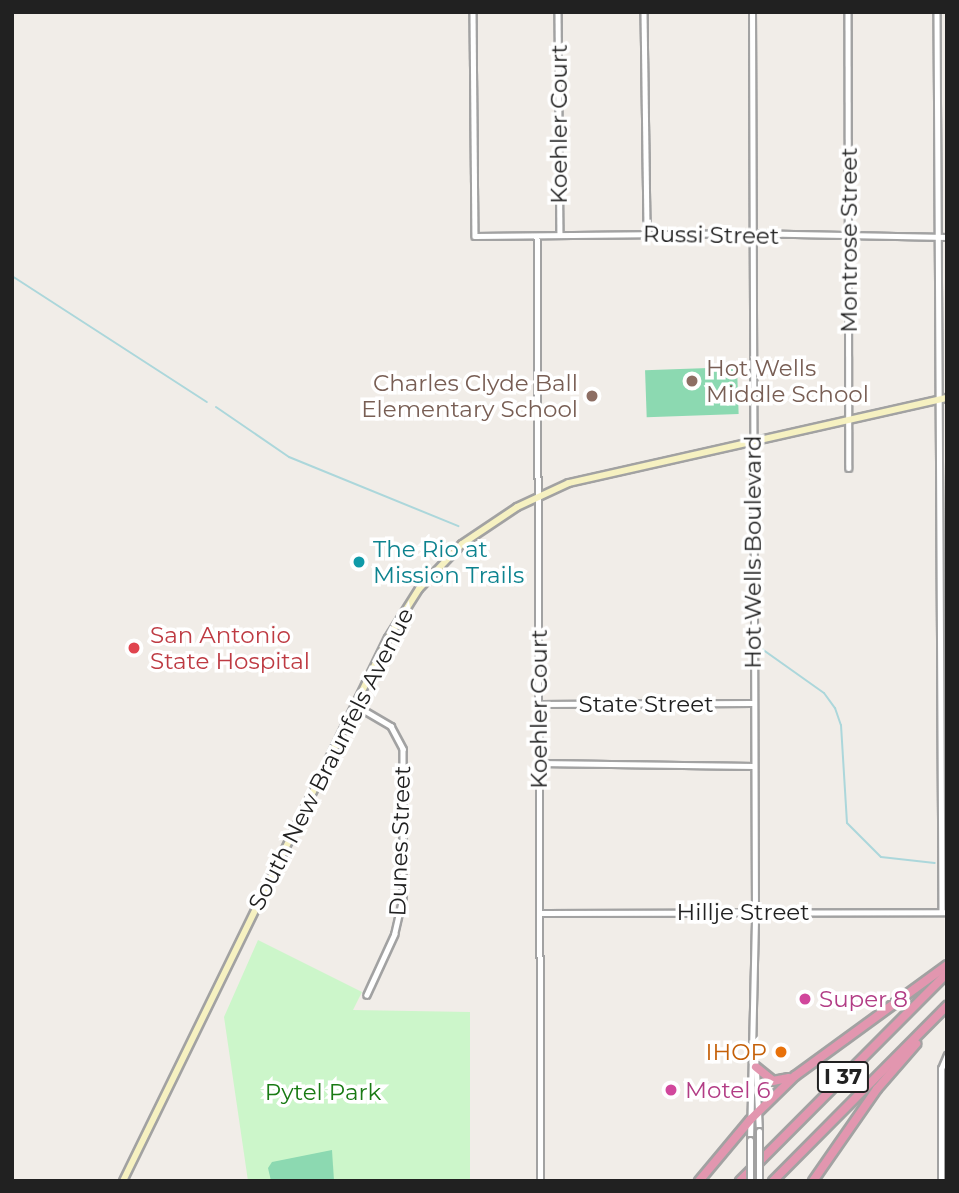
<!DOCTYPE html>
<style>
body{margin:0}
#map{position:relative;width:959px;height:1193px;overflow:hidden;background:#f1ede8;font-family:Montserrat,sans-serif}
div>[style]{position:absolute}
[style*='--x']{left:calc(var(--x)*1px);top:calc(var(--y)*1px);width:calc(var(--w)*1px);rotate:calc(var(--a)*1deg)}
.park>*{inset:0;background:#ccf6ca}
.pitch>*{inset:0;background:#8cd9b1;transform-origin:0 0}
.stream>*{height:2px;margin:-1px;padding:0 1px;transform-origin:1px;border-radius:1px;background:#acd7db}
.roads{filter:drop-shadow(2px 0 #a2a2a2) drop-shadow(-2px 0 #a2a2a2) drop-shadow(0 2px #a2a2a2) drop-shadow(0 -2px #a2a2a2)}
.minor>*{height:4.5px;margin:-2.25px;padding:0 2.25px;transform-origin:2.25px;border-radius:2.25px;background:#fff}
.tertiary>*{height:5px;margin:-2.5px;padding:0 2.5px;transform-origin:2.5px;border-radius:2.5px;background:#fff}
.secondary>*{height:6px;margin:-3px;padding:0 3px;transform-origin:3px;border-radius:3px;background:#f6f1c1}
.motorway>*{height:8px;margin:-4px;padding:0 4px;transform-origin:4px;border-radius:4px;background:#e296af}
.bridges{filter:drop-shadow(2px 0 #a2a2a2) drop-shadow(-2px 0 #a2a2a2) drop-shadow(0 2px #a2a2a2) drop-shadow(0 -2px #a2a2a2)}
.tertiary-bridge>*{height:5px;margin:-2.5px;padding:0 2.5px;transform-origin:2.5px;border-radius:2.5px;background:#fff}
.dots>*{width:19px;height:19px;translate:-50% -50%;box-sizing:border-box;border:4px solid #fff;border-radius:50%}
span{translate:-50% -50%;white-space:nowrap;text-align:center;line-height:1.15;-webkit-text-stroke:7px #fff;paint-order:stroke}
.shield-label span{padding:2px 5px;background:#fff;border:2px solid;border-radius:5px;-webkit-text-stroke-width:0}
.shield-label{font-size:21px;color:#212121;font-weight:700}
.street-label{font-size:23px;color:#212121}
.education-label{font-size:23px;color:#785e54}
.left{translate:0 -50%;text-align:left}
.right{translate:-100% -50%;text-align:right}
.culture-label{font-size:23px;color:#0d838f}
.health-label{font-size:23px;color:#be3a42}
.hotel-label{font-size:23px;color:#b23c85}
.food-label{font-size:23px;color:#c56008}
.park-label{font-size:23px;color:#197a14}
.frame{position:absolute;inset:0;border:14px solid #212121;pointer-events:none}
</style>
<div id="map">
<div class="park">
<div style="clip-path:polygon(258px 940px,362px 992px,353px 1010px,470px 1012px,470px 1181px,248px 1181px,224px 1017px)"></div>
</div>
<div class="pitch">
<div style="left:737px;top:367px;width:47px;height:92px;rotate:88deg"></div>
<div style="clip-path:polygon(332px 1150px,334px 1181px,271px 1181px,268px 1168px,272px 1162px)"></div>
</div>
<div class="stream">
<div style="--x:12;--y:276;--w:232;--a:32.9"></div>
<div style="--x:216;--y:407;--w:88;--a:34.4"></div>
<div style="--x:289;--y:457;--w:183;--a:22.2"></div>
<div style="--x:762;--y:649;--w:76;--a:35.4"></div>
<div style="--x:824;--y:693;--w:19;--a:54"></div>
<div style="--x:835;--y:708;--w:18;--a:71"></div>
<div style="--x:841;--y:725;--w:98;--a:86.5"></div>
<div style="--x:847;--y:823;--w:48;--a:45"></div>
<div style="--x:881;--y:857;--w:54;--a:6.3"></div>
<div style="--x:946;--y:863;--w:1;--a:0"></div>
</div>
<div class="roads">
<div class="minor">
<div style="--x:473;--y:12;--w:224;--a:89.5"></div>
<div style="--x:475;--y:236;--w:268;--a:-0.6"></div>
<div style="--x:743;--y:233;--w:204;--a:1.1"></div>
<div style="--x:558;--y:12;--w:223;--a:89.5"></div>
<div style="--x:644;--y:12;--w:222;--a:89.2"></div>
<div style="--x:848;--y:12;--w:456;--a:89.9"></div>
<div style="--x:937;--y:12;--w:900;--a:89.68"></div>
<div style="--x:537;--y:237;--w:944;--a:89.76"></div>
<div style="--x:539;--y:704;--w:214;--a:-0.3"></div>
<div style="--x:355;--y:705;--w:42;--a:30.3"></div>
<div style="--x:391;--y:726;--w:26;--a:62"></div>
<div style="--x:403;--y:749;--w:149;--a:90"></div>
<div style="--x:403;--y:898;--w:37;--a:103"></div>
<div style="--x:395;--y:934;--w:67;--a:114.7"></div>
<div style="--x:539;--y:763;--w:215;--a:0.8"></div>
<div style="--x:540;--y:913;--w:407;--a:-0.1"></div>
<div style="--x:941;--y:1181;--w:112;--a:-90"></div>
<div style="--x:941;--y:1069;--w:15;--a:-67"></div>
</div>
<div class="tertiary">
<div style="--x:756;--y:1070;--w:61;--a:87.2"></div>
<div style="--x:750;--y:1140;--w:228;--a:-88.7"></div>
<div style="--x:755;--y:912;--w:900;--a:-90.19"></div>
</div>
<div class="secondary">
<div style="--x:123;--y:1181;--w:604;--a:-63.99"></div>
<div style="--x:388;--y:638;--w:58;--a:-57.7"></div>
<div style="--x:419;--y:589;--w:62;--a:-46.3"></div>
<div style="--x:462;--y:544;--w:66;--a:-33.9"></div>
<div style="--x:517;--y:507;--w:57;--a:-24.8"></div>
<div style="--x:569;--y:483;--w:387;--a:-12.7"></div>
</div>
<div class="motorway">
<div style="--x:756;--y:1067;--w:22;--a:39"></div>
<div style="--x:773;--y:1081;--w:16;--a:-11"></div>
<div style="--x:699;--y:1181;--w:80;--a:-50.1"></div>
<div style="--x:750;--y:1120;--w:63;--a:-44.4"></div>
<div style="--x:795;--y:1076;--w:188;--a:-36.1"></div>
<div style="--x:740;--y:1181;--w:293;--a:-45.1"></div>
<div style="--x:773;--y:1181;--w:247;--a:-45.2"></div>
<div style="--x:813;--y:1181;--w:112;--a:-55.2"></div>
<div style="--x:877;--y:1089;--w:60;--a:-49.1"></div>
</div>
</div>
<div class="bridges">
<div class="tertiary-bridge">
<div style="--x:759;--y:1131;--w:50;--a:90"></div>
<div style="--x:750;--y:1140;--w:41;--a:90"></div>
</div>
</div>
<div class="dots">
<div style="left:692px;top:381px;background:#8d6e63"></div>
<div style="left:592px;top:396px;background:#8d6e63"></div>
<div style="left:359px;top:562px;background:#0f9aa8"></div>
<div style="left:134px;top:648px;background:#e0444e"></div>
<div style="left:805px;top:999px;background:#d1479c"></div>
<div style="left:781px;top:1052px;background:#e8710a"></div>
<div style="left:671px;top:1090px;background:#d1479c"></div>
</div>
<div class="shield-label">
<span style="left:843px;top:1077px">I 37</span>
</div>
<div class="street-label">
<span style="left:559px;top:124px;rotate:-90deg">Koehler Court</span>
<span style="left:711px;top:235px;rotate:1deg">Russi Street</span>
<span style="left:849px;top:240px;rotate:-90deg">Montrose Street</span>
<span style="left:753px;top:552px;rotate:-90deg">Hot Wells Boulevard</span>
<span style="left:646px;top:704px">State Street</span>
<span style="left:539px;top:709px;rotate:-90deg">Koehler Court</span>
<span style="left:331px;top:759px;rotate:-63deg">South New Braunfels Avenue</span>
<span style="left:400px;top:841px;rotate:-88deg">Dunes Street</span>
<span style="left:743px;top:912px">Hillje Street</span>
</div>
<div class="education-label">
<span class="left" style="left:706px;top:381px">Hot Wells<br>Middle School</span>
<span class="right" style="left:578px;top:396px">Charles Clyde Ball<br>Elementary School</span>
</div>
<div class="culture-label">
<span class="left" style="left:373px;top:562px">The Rio at<br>Mission Trails</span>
</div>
<div class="health-label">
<span class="left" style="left:150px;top:648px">San Antonio<br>State Hospital</span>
</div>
<div class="hotel-label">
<span class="left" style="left:819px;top:999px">Super 8</span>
<span class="left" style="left:685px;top:1090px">Motel 6</span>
</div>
<div class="food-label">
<span class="right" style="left:767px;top:1052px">IHOP</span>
</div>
<div class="park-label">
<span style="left:323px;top:1092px">Pytel Park</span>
</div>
<div class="frame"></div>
</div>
